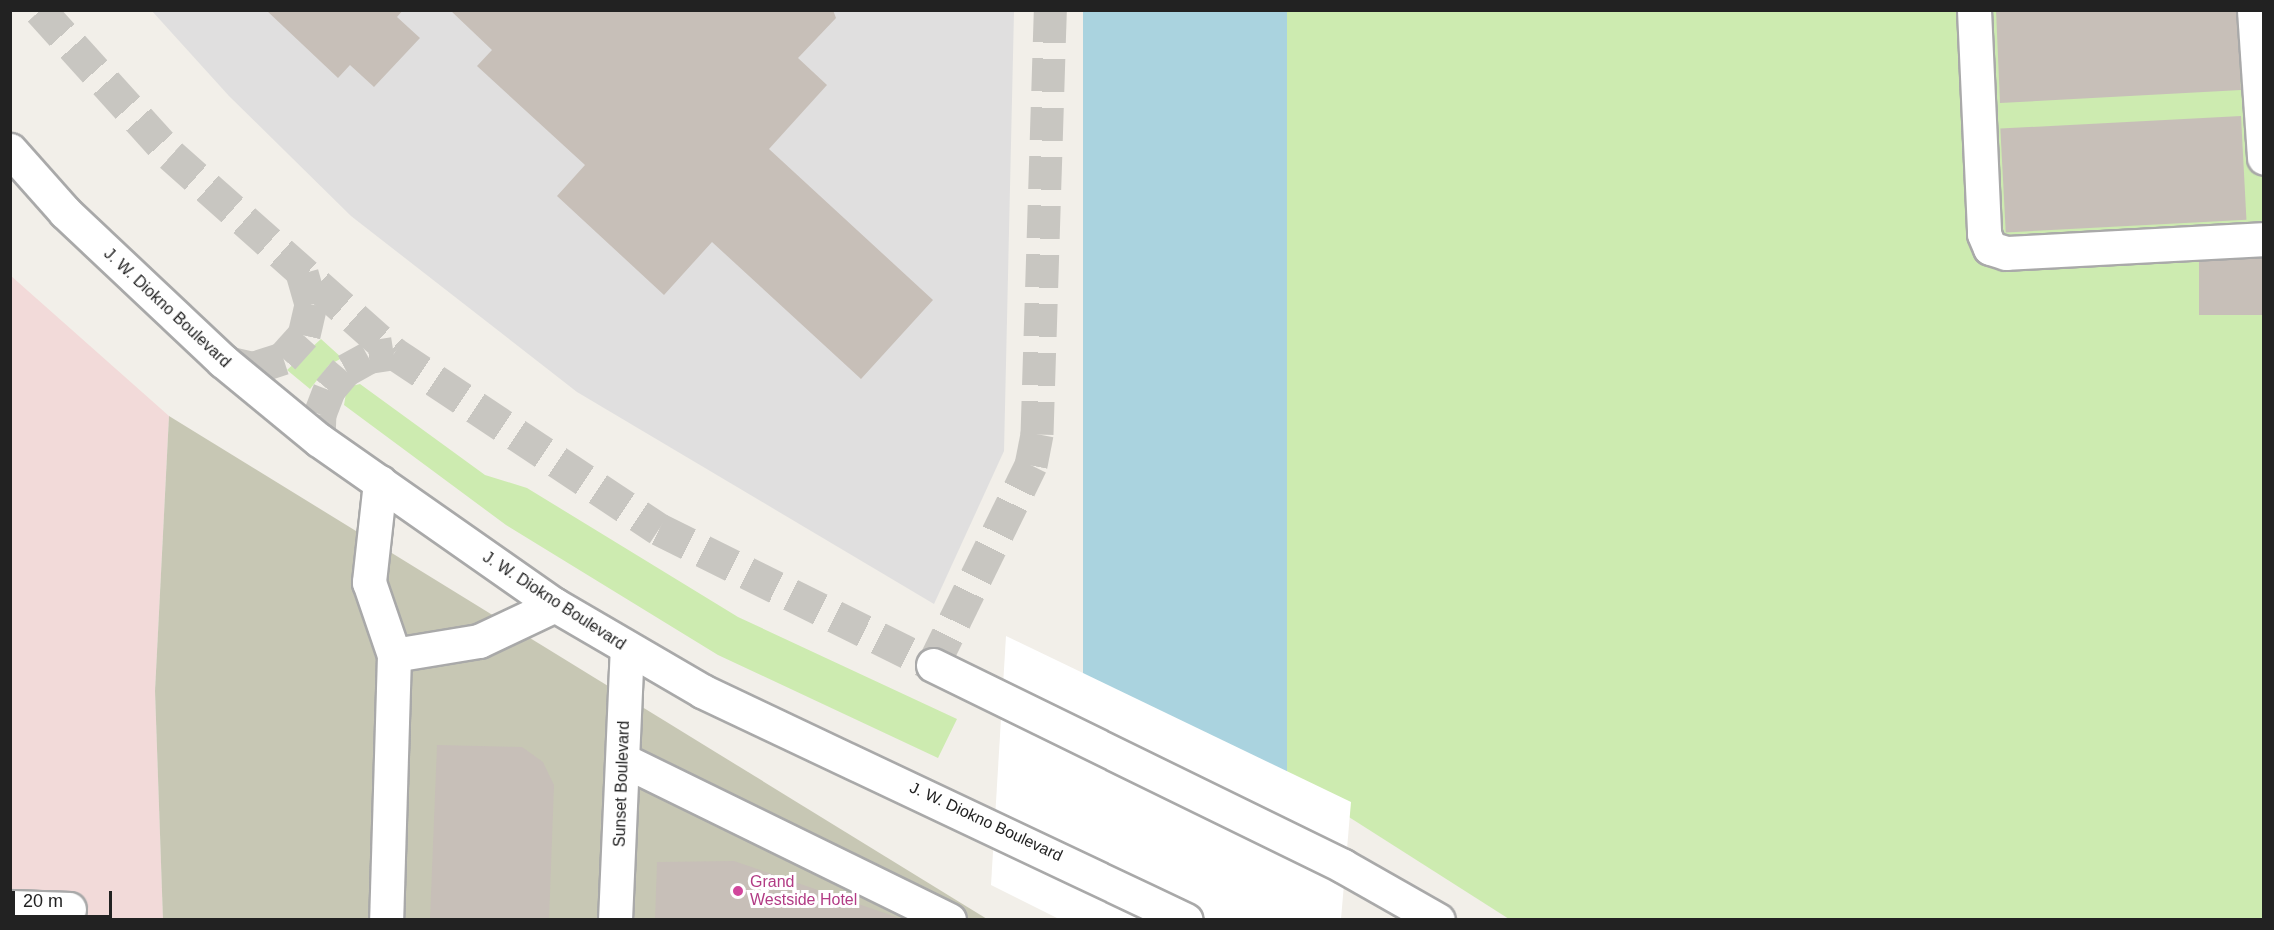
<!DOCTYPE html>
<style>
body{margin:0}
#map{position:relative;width:2274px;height:930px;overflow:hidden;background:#f2efe9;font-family:Arial,sans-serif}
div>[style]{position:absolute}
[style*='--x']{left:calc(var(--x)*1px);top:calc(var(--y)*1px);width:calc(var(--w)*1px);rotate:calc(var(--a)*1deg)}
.residential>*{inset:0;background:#e0dfdf}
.commercial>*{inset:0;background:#f2dad9}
.construction>*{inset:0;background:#c7c7b4}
.grass>*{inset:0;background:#cdebb0}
.water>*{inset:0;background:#aad3df;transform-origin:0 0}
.pier>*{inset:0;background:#fff}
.building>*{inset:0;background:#c7bfb8;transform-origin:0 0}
.minor-tunnel>*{height:33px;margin-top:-16.5px;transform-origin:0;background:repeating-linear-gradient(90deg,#c8c6c1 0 33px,transparent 0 49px)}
.roads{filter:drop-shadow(2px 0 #a9a9a9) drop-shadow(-2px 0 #a9a9a9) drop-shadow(0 2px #a9a9a9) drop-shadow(0 -2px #a9a9a9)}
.minor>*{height:33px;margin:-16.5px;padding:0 16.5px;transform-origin:16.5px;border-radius:16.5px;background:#fff}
.dots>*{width:16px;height:16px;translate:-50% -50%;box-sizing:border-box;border:3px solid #fff;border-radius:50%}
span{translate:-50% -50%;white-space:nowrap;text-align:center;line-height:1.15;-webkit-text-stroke:6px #fff;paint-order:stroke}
.street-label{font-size:16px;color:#222}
.hotel-label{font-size:16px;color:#b23c85}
.left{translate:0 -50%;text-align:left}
.frame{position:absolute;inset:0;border:12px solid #222;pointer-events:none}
.scale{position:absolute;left:12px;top:891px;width:100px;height:27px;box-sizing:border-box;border:3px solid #222;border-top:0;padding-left:8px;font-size:18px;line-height:21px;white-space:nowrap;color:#222;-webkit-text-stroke:4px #fff;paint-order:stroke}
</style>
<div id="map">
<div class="residential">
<div style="clip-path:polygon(152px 11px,1014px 11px,1004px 451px,934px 604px,577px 392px,351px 216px,229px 96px)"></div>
</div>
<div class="commercial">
<div style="clip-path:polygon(10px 275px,169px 416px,155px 691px,163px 919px,11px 919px)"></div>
</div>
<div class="construction">
<div style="clip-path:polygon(169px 416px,987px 919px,163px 920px,155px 691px)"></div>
</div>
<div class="grass">
<div style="clip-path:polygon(1287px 11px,2263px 11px,2263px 919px,1509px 919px,1261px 761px)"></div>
<div style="clip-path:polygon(321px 339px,342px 358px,329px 365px,310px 389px,287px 370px)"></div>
<div style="clip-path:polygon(360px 384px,485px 475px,527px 488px,738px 617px,957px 719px,938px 758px,718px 655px,506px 525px,344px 405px,347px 387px)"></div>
</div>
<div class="water">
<div style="left:1083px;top:11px;width:204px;height:909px"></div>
</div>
<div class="pier">
<div style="clip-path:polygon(1006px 636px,1351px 802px,1341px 919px,1059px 919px,991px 885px)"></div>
</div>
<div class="building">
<div style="clip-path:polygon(266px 10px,403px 10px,397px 17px,420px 38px,374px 87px,350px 65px,338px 78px)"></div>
<div style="clip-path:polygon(450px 10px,833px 10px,836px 18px,798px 58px,827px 85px,769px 149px,933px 300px,861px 379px,712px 242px,664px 295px,557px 196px,585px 165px,477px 66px,492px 50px)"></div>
<div style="clip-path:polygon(1996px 10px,2237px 10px,2241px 90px,2000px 103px)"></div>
<div style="left:2241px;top:116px;width:104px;height:241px;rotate:87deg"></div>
<div style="left:2264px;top:254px;width:61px;height:65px;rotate:90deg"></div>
<div style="clip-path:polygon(437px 745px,522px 747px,543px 762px,554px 785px,549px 920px,430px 920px)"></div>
<div style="clip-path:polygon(734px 861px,902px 919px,902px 920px,655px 920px,657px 862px)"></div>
</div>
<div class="minor-tunnel">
<div style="--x:40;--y:10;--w:195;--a:47.9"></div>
<div style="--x:171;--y:155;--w:298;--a:41.6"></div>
<div style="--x:394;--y:353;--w:318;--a:33.6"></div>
<div style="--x:659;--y:529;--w:306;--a:26.4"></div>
<div style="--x:933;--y:665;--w:223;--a:-63.9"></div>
<div style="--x:1031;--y:465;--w:32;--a:-79"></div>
<div style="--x:1037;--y:434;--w:424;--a:-88.2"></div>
<div style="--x:223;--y:361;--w:31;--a:13"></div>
<div style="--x:253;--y:368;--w:32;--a:-18"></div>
<div style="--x:283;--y:358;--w:31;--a:-48"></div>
<div style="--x:304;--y:335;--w:32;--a:-77"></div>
<div style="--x:311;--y:304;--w:32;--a:-106"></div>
<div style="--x:319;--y:440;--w:26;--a:-88"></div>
<div style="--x:320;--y:414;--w:26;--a:-69"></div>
<div style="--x:329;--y:390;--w:26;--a:-50"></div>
<div style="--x:346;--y:370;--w:26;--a:-29"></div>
<div style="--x:369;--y:357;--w:25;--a:-9"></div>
</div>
<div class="roads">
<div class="minor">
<div style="--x:1974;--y:10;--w:224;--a:87.4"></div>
<div style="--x:1984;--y:234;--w:15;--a:67"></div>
<div style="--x:1990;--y:248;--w:17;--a:17"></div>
<div style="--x:2006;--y:253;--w:258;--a:-3.1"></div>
<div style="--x:2254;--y:10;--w:148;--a:86.1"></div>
<div style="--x:10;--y:150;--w:83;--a:48.4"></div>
<div style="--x:65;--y:212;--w:217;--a:43.3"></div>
<div style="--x:223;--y:361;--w:124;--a:39.5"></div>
<div style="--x:319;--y:440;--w:288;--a:35"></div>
<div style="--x:555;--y:605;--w:170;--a:30.3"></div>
<div style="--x:702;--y:691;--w:535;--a:25.32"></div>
<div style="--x:380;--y:482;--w:101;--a:96.3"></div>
<div style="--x:369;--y:582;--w:77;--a:71.1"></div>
<div style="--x:394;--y:655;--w:265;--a:91.7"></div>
<div style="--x:394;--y:655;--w:86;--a:-9.4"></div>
<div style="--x:479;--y:641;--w:84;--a:-25.3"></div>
<div style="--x:933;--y:665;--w:457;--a:26.1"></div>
<div style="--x:1343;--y:866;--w:109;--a:29.6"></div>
<div style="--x:623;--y:760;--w:363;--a:26.1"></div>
<div style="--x:10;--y:907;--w:59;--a:1.9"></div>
<div style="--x:615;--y:920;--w:272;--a:-87.5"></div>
</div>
</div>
<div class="dots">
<div style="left:738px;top:891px;background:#d1479c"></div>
</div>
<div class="street-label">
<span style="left:167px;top:308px;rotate:43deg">J. W. Diokno Boulevard</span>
<span style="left:554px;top:601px;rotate:33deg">J. W. Diokno Boulevard</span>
<span style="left:622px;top:784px;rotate:-88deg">Sunset Boulevard</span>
<span style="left:986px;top:822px;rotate:25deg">J. W. Diokno Boulevard</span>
</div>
<div class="hotel-label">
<span class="left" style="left:750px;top:891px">Grand<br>Westside Hotel</span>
</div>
<div class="frame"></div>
<div class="scale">20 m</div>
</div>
